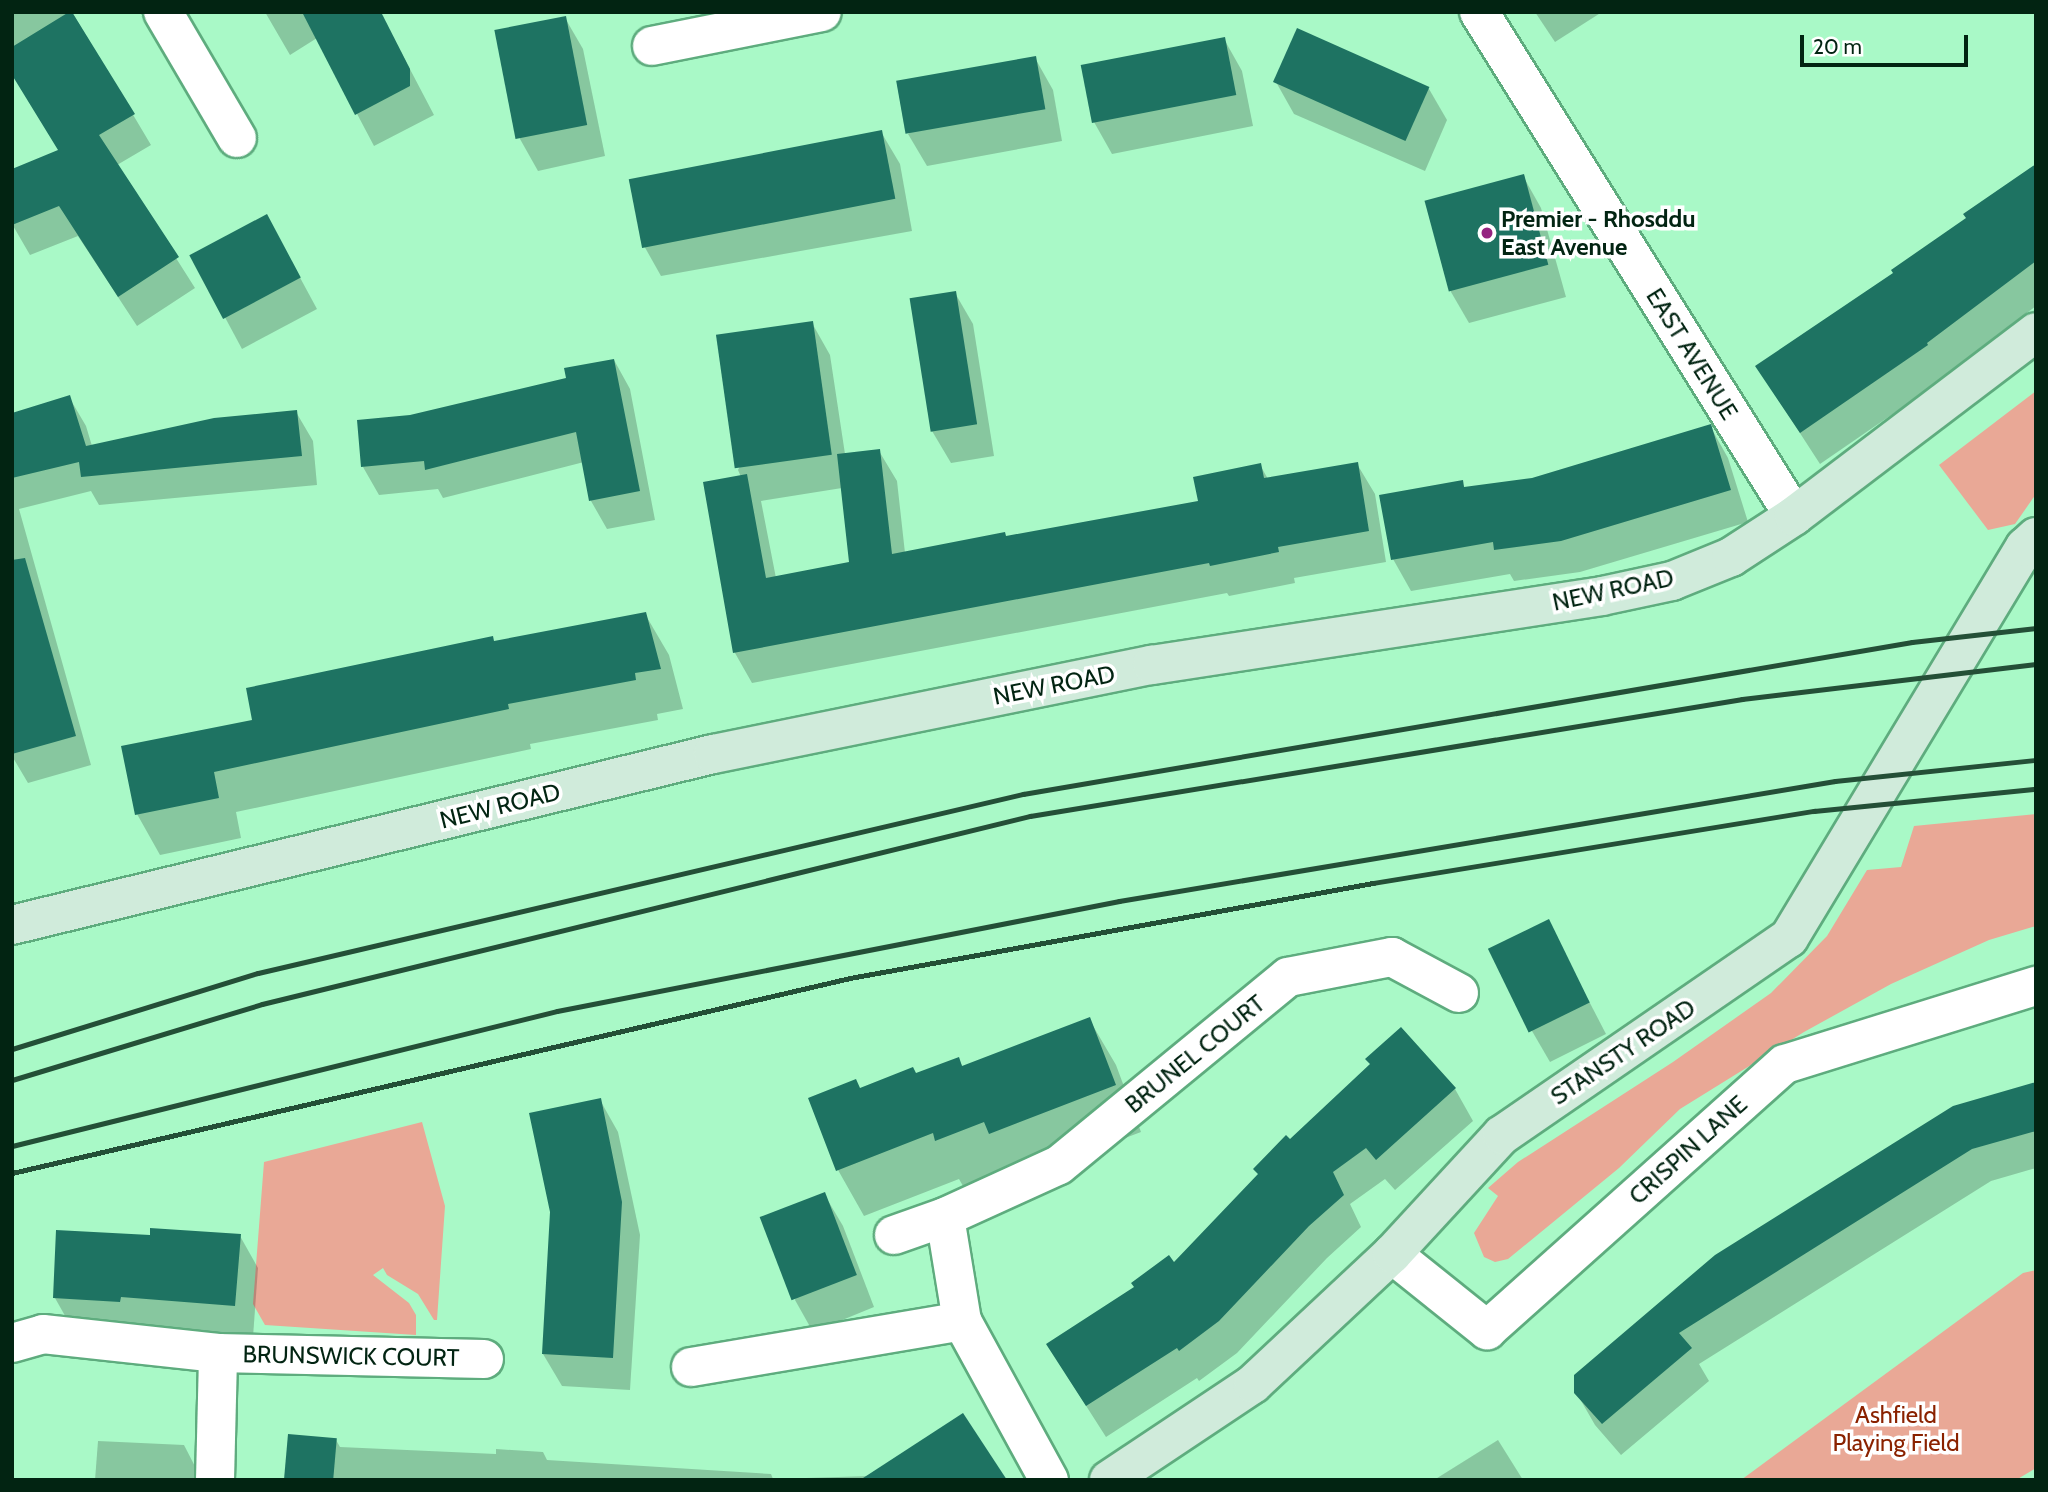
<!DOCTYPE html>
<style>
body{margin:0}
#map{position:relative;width:2048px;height:1492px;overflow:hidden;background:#a9f9c7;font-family:Cabin,sans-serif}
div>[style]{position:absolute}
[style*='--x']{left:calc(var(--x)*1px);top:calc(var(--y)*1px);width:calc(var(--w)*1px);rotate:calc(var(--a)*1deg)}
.green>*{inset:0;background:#e9a896}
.shadow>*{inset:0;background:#0003}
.building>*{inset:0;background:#1e7362;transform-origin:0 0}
.roads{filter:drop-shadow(2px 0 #5eac7e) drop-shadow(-2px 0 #5eac7e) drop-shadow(0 2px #5eac7e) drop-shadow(0 -2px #5eac7e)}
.minor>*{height:38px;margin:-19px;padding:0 19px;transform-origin:19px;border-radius:19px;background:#fff}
.secondary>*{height:38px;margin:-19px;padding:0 19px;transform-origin:19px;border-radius:19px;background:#d0ebdb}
.rail>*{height:5px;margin:-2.5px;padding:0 2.5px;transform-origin:2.5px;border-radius:2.5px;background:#244f37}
.dots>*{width:19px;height:19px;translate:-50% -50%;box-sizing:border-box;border:4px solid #fff;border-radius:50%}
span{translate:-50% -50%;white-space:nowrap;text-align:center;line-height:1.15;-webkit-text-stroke:7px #fff;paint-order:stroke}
.poi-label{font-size:24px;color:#022412;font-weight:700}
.left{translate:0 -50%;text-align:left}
.street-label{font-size:24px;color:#022412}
.park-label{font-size:24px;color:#8a2200}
.frame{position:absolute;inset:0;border:14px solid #022412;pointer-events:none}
.scale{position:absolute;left:1800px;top:35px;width:168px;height:32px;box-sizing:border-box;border:4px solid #022412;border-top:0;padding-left:9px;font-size:21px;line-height:24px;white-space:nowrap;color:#022412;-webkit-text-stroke:5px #fff;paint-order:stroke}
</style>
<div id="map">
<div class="green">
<div style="clip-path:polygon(2036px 391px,2036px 494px,2015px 524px,1988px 530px,1939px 465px)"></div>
<div style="clip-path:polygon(2036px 814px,2036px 926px,1989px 940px,1891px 984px,1804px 1032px,1680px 1109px,1619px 1168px,1508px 1259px,1495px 1262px,1484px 1257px,1474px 1233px,1498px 1196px,1488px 1188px,1518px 1162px,1673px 1062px,1771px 993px,1827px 936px,1867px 870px,1901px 867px,1914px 826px)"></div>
<div style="clip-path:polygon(422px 1122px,445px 1206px,437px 1320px,434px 1320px,418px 1294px,387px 1275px,383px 1268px,373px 1275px,409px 1303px,416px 1315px,416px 1335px,265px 1325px,253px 1304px,264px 1162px)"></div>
<div style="clip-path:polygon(2036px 1270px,2036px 1468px,2016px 1480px,1741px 1480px,2023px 1273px)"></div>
</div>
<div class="shadow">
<div style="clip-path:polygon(12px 12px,72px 12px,151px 145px,117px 165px,195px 288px,137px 326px,78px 236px,30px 255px,12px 224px,60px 151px,12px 71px)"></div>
<div style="clip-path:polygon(265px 12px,380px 12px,434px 115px,374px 146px,317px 38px,290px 55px)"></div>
<div style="clip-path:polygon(1535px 12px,1602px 12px,1555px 42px)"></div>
<div style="clip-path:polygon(565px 18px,583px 49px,605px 156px,538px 171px,520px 139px,497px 32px)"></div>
<div style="clip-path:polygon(1224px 39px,1242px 71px,1253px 126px,1112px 154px,1094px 122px)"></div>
<div style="clip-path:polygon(1035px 58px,1053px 90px,1062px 141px,927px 166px,908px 134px)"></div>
<div style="clip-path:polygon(1276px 82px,1429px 89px,1447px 120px,1425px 171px,1294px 114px)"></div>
<div style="clip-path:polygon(881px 132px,900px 164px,912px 231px,661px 276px,643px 244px)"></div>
<div style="clip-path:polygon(2036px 166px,2036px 306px,1944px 376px,1945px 378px,1820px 464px,1757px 367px,1895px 274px)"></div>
<div style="clip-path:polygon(1523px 176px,1541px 208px,1566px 297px,1469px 323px,1451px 292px,1427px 203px)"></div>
<div style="clip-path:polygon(284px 248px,317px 309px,242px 349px,192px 256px)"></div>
<div style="clip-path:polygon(955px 293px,973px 324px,994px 456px,951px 463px,932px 431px)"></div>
<div style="clip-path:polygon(evenodd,812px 323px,830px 355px,845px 454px,879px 451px,897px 481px,905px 553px,1006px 538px,1200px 502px,1260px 465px,1268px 479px,1357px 464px,1375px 494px,1386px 562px,1294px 578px,1295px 583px,1229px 596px,1227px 593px,752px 683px,735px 653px,705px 483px,741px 477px,738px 470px,812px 323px,842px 488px,851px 564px,776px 578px,761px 501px,842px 488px)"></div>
<div style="clip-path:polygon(614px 360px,630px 389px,655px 520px,607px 529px,591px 501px,584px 462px,443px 498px,438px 489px,379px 495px,363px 467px,410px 417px,568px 379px)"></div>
<div style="clip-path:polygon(69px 397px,86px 426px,92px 446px,296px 412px,313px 441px,317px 485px,99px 505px,91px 491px,19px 509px,91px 765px,28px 783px,12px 756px,12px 415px)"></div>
<div style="clip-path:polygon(1710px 426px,1728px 458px,1748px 522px,1580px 572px,1514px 581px,1510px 574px,1411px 591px,1393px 559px,1462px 482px,1465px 489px,1533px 479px)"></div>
<div style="clip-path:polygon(645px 614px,669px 655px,683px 709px,657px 714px,658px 720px,530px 744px,531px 749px,236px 812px,241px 838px,160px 855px,137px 814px,254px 721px)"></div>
<div style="clip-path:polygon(1548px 922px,1606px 1034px,1550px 1062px,1532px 1031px)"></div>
<div style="clip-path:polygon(1089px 1019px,1116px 1065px,1141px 1132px,1017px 1179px,1010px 1168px,963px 1186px,959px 1179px,864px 1216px,838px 1170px,860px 1089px,915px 1075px,958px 1059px,963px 1067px)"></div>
<div style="clip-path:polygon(2036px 1084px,2036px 1168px,1991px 1181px,1699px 1364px,1709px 1381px,1621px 1455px,1595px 1425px,1576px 1392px)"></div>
<div style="clip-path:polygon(1455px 1089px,1473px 1121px,1395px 1190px,1385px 1179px,1350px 1204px,1361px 1227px,1327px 1258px,1237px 1353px,1199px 1381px,1197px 1378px,1106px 1437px,1067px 1376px,1259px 1175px,1255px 1169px,1290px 1142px)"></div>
<div style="clip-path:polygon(600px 1100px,618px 1132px,640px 1235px,630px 1390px,562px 1386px,543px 1354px)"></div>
<div style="clip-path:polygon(824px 1194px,843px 1226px,874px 1307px,813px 1332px,795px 1300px)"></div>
<div style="clip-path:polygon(240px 1236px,258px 1268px,253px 1337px,73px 1330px,55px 1298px)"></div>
<div style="clip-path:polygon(336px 1440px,340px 1447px,496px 1454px,496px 1449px,543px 1452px,547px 1460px,771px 1474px,773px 1479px,870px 1476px,1005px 1480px,286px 1480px)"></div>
<div style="clip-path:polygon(1498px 1440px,1523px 1480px,1434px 1480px)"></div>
<div style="clip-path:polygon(98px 1441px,184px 1445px,202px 1480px,95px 1480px)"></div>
</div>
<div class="building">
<div style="clip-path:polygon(69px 12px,72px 12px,135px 114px,99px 135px,179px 257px,118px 297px,59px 206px,12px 225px,12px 169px,58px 150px,12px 75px,12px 47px)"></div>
<div style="clip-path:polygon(302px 12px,381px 12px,410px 69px,410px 86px,355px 115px)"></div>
<div style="left:566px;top:16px;width:111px;height:73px;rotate:79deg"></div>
<div style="left:1297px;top:28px;width:145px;height:59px;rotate:24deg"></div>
<div style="left:1225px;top:37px;width:59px;height:147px;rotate:79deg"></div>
<div style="left:1036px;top:56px;width:54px;height:142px;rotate:80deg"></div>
<div style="left:882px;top:130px;width:70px;height:258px;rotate:79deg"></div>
<div style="clip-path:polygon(2036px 164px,2036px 261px,1927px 343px,1928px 345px,1800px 433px,1755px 366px,1893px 273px,1891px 270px,1966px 218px,1963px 214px)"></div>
<div style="left:1524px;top:174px;width:94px;height:103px;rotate:75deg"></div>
<div style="left:267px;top:214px;width:72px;height:88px;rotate:62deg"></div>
<div style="left:956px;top:291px;width:135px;height:47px;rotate:81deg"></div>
<div style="left:813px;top:321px;width:135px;height:98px;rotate:82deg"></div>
<div style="clip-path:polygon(614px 359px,640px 491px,589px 501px,576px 432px,425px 470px,424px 461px,361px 467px,357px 420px,410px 415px,566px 378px,564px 368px)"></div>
<div style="clip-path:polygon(70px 395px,86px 446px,214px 418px,297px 410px,302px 456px,81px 477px,79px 462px,12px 478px,12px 413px)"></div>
<div style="clip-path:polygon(1711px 424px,1731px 490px,1561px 541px,1494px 550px,1493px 542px,1391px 560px,1379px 495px,1463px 480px,1464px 487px,1532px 478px)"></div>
<div style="clip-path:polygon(880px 449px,892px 554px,1005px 532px,1006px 536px,1198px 501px,1193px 477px,1261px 463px,1264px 478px,1358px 462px,1369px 531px,1278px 547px,1279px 552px,1210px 566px,1209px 563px,733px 653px,703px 482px,747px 474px,766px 578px,849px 562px,837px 454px)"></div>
<div style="clip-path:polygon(25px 558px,76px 736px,12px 754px,12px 560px)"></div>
<div style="clip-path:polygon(646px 612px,661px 669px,635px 673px,636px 680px,508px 704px,509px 709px,214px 772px,219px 798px,135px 815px,121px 746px,252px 720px,246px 688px,493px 636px,494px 641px)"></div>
<div style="left:1549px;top:919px;width:93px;height:68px;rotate:64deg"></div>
<div style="clip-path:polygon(1090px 1017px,1116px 1085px,989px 1134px,984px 1122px,935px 1141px,933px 1133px,836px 1171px,808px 1098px,856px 1079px,860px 1088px,913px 1067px,916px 1073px,959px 1057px,962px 1066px)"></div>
<div style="clip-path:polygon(1401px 1027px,1456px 1088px,1376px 1160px,1366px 1148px,1333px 1172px,1344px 1195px,1309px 1226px,1219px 1321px,1179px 1351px,1177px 1348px,1086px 1406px,1046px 1344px,1134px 1287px,1131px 1283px,1169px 1255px,1174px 1262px,1258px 1174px,1253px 1169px,1286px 1135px,1290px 1139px,1370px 1064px,1365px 1059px)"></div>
<div style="clip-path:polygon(2036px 1082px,2036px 1131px,1972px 1149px,1679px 1333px,1692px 1348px,1602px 1424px,1574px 1393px,1574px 1375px,1715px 1255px,1953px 1106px)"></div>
<div style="clip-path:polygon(601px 1098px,622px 1202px,613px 1358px,542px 1354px,550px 1212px,529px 1113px)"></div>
<div style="left:825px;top:1192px;width:89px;height:70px;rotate:69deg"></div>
<div style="clip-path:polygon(150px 1228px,241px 1234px,235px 1306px,121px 1297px,120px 1302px,53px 1298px,56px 1230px,150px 1235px)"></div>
<div style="clip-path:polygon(963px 1413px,1007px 1480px,860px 1480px)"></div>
<div style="left:288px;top:1434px;width:49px;height:46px;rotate:5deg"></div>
</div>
<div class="roads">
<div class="minor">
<div style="--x:163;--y:12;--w:146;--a:59.6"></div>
<div style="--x:1479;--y:12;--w:594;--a:57.99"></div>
<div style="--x:652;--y:46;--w:173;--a:-11.3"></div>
<div style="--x:894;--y:1235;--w:54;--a:-19.4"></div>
<div style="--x:1392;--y:1254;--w:122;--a:38.7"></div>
<div style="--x:1487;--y:1330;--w:399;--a:-41.8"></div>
<div style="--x:1785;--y:1064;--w:263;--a:-17.3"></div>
<div style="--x:12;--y:1343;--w:32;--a:-16"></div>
<div style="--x:43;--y:1334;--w:176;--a:6.2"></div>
<div style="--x:218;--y:1353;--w:266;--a:1.3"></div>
<div style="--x:691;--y:1367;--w:275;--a:-9.6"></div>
<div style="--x:215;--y:1480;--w:127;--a:-88.6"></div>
<div style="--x:1049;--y:1480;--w:181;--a:-118.7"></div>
<div style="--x:962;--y:1321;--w:105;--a:-99.3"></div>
<div style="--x:945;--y:1217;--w:125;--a:-24.5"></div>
<div style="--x:1059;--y:1165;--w:296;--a:-39.4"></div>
<div style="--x:1288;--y:977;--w:106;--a:-10.9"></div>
<div style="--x:1392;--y:957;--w:76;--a:28.2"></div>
</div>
<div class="secondary">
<div style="--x:12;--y:925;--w:722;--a:-13.71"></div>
<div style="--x:713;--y:754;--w:448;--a:-11.5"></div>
<div style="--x:1152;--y:665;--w:455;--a:-8.7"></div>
<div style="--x:1602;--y:596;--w:72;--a:-12.1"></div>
<div style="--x:1672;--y:581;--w:64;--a:-22.1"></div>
<div style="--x:1731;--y:557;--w:75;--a:-33.1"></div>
<div style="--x:1794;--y:516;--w:304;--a:-37.2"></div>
<div style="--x:1109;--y:1480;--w:173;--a:-33.7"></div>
<div style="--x:1253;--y:1384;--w:190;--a:-43.1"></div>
<div style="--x:1392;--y:1254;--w:162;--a:-47.3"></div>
<div style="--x:1502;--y:1135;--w:348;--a:-34.5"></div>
<div style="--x:1789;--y:938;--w:457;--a:-58.9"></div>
<div style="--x:2025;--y:547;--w:15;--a:-42"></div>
</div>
</div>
<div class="rail">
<div style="--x:12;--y:1049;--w:257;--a:-17.2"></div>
<div style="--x:258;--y:973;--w:786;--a:-13.17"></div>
<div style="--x:1023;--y:794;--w:902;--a:-9.7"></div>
<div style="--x:1912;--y:642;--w:125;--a:-6.4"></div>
<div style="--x:12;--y:1080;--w:261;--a:-16.9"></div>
<div style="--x:262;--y:1004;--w:791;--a:-13.76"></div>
<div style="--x:1030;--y:816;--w:722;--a:-9.33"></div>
<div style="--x:1742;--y:699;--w:296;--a:-6.8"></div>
<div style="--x:12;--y:1146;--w:561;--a:-13.91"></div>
<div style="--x:557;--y:1011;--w:573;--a:-11.07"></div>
<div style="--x:1119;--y:901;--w:726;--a:-9.51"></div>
<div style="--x:1835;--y:781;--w:202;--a:-6"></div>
<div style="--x:12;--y:1173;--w:860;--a:-13.1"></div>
<div style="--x:850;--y:978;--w:532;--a:-10.3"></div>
<div style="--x:1373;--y:883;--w:447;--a:-9.3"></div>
<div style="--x:1814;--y:811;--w:223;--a:-5.7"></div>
</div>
<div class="dots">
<div style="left:1487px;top:233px;background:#952381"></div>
</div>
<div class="poi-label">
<span class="left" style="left:1501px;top:233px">Premier - Rhosddu<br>East Avenue</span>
</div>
<div class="street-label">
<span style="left:1692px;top:354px;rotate:58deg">EAST AVENUE</span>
<span style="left:1613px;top:590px;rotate:-12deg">NEW ROAD</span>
<span style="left:1054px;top:685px;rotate:-11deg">NEW ROAD</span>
<span style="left:500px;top:806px;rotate:-14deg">NEW ROAD</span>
<span style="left:1623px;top:1052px;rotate:-34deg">STANSTY ROAD</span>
<span style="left:1195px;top:1054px;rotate:-39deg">BRUNEL COURT</span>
<span style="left:1688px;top:1150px;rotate:-42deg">CRISPIN LANE</span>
<span style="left:351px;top:1356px;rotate:1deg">BRUNSWICK COURT</span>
</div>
<div class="park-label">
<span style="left:1896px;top:1429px">Ashfield<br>Playing Field</span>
</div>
<div class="frame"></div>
<div class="scale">20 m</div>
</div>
